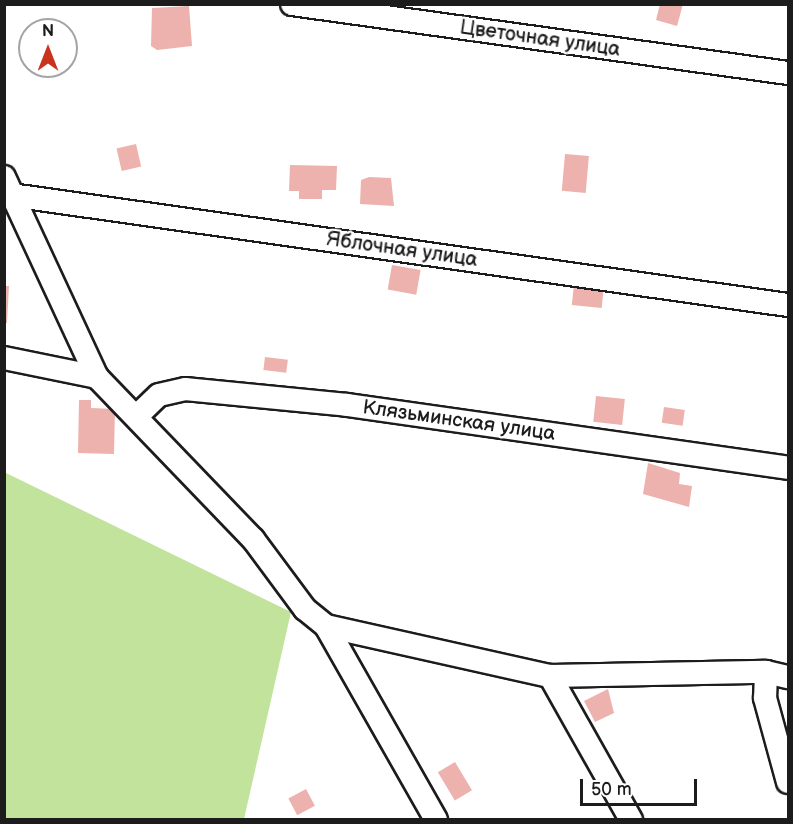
<!DOCTYPE html>
<meta charset="utf-8">
<style>
body{margin:0}
#map{position:relative;width:793px;height:824px;overflow:hidden;background:#fff;font-family:"Balsamiq Sans",sans-serif}
div>[style]{position:absolute}
[style*='--x']{left:calc(var(--x)*1px);top:calc(var(--y)*1px);width:calc(var(--w)*1px);rotate:calc(var(--a)*1deg)}
.green>*{inset:0;background:#c2e39c}
.building>*{inset:0;background:#edb2ad;transform-origin:0 0}
.roads{filter:drop-shadow(2px 0 #1c1c1c) drop-shadow(-2px 0 #1c1c1c) drop-shadow(0 2px #1c1c1c) drop-shadow(0 -2px #1c1c1c)}
.minor>*{height:22px;margin:-11px;padding:0 11px;transform-origin:11px;border-radius:11px;background:#fff}
span{translate:-50% -50%;white-space:nowrap;text-align:center;line-height:1.15;-webkit-text-stroke:4.5px #fff;paint-order:stroke}
.street-label{font-size:20px;color:#1c1c1c}
.frame{position:absolute;inset:0;border:6px solid #1c1c1c;pointer-events:none}
.north{position:absolute;left:18px;top:18px;width:60px;height:60px;box-sizing:border-box;background:#fff;border:2px solid #a4a4a4;border-radius:50%;rotate:0deg;font-size:16px;font-weight:700;line-height:24px;text-align:center;color:#1c1c1c}
.north::after{content:'';display:block;margin:auto;width:21px;height:27px;background:#c8321e;clip-path:polygon(50% 0,100% 100%,50% 72%,0 100%)}
.scale{position:absolute;left:580px;top:779px;width:117px;height:27px;box-sizing:border-box;border:3px solid #1c1c1c;border-top:0;padding-left:8px;font-size:18px;line-height:21px;white-space:nowrap;color:#1c1c1c;-webkit-text-stroke:4px #fff;paint-order:stroke}
</style>
<div id="map">
<div class="green">
<div style="clip-path:polygon(4px 472px,291px 612px,244px 819px,5px 819px)"></div>
</div>
<div class="building">
<div style="clip-path:polygon(660px 4px,683px 4px,677px 26px,656px 20px)"></div>
<div style="clip-path:polygon(189px 6px,192px 46px,157px 50px,151px 46px,152px 8px)"></div>
<div style="left:136px;top:144px;width:23px;height:20px;rotate:77deg"></div>
<div style="left:565px;top:154px;width:24px;height:37px;rotate:5deg"></div>
<div style="clip-path:polygon(290px 165px,337px 166px,336px 190px,322px 190px,322px 199px,299px 199px,299px 191px,289px 191px)"></div>
<div style="clip-path:polygon(369px 177px,391px 178px,394px 206px,360px 204px,361px 180px)"></div>
<div style="left:392px;top:265px;width:29px;height:25px;rotate:10deg"></div>
<div style="left:574px;top:284px;width:30px;height:21px;rotate:6deg"></div>
<div style="clip-path:polygon(4px 286px,9px 286px,7px 323px,4px 323px)"></div>
<div style="left:265px;top:357px;width:23px;height:13px;rotate:7deg"></div>
<div style="left:596px;top:396px;width:29px;height:26px;rotate:6deg"></div>
<div style="clip-path:polygon(79px 400px,91px 400px,91px 408px,115px 409px,114px 454px,78px 453px)"></div>
<div style="left:664px;top:407px;width:21px;height:16px;rotate:8deg"></div>
<div style="clip-path:polygon(648px 463px,680px 473px,679px 484px,692px 486px,689px 507px,643px 494px)"></div>
<div style="clip-path:polygon(608px 689px,614px 713px,595px 722px,584px 701px)"></div>
<div style="left:455px;top:762px;width:33px;height:20px;rotate:59deg"></div>
<div style="left:306px;top:789px;width:19px;height:20px;rotate:62deg"></div>
</div>
<div class="roads">
<div class="minor">
<div style="--x:292;--y:4;--w:501;--a:7.92"></div>
<div style="--x:4;--y:177;--w:221;--a:65.1"></div>
<div style="--x:97;--y:377;--w:225;--a:46.1"></div>
<div style="--x:253;--y:539;--w:87;--a:53.4"></div>
<div style="--x:305;--y:609;--w:27;--a:39"></div>
<div style="--x:326;--y:626;--w:223;--a:60.4"></div>
<div style="--x:4;--y:194;--w:792;--a:8.06"></div>
<div style="--x:4;--y:358;--w:95;--a:11.5"></div>
<div style="--x:137;--y:416;--w:30;--a:-44"></div>
<div style="--x:159;--y:395;--w:27;--a:-13"></div>
<div style="--x:185;--y:389;--w:163;--a:5.6"></div>
<div style="--x:347;--y:405;--w:445;--a:8.1"></div>
<div style="--x:326;--y:626;--w:230;--a:12.6"></div>
<div style="--x:550;--y:676;--w:216;--a:-1.1"></div>
<div style="--x:766;--y:672;--w:23;--a:13"></div>
<div style="--x:766;--y:672;--w:26;--a:92"></div>
<div style="--x:765;--y:698;--w:87;--a:74.7"></div>
<div style="--x:550;--y:676;--w:165;--a:60.6"></div>
</div>
</div>
<div class="street-label">
<span style="left:540px;top:39px;rotate:8deg">Цветочная улица</span>
<span style="left:402px;top:250px;rotate:8deg">Яблочная улица</span>
<span style="left:459px;top:421px;rotate:8deg">Клязьминская улица</span>
</div>
<div class="frame"></div>
<div class="north">N</div>
<div class="scale">50 m</div>
</div>
